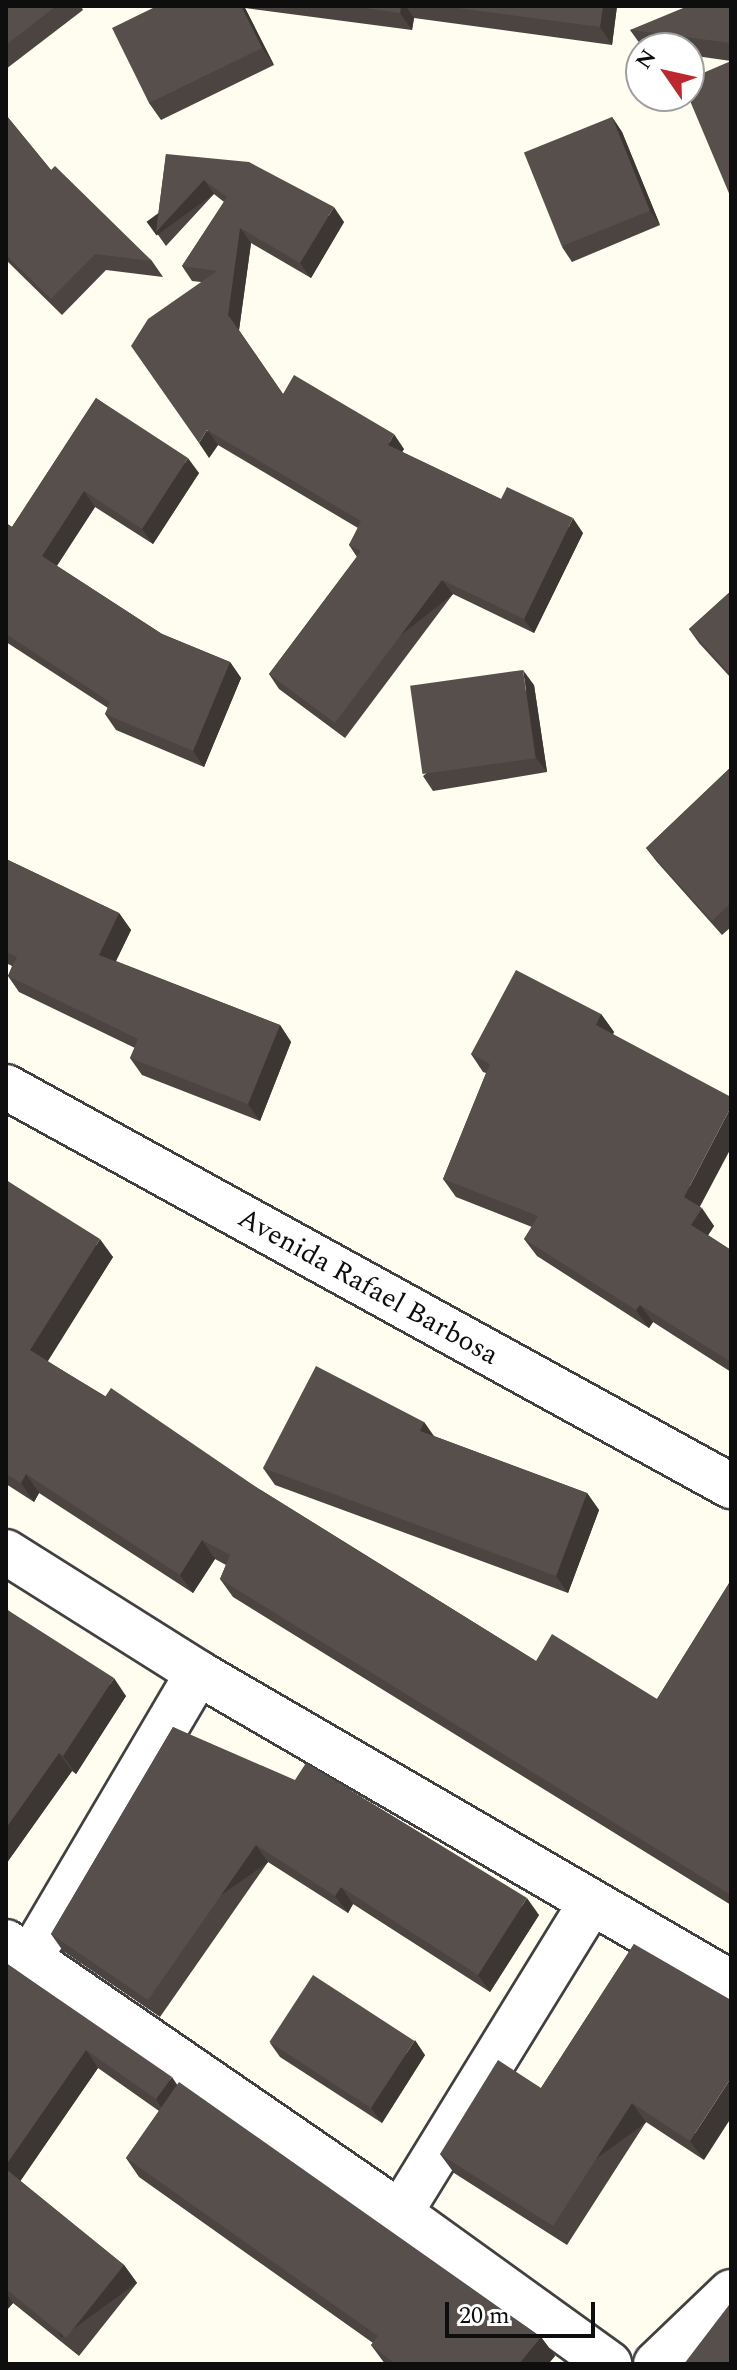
<!DOCTYPE html>
<style>
body{margin:0}
#map{position:relative;width:737px;height:2370px;overflow:hidden;background:#fffcf0;font-family:Spectral,serif}
div>[style]{position:absolute}
[style*='--x']{left:calc(var(--x)*1px);top:calc(var(--y)*1px);width:calc(var(--w)*1px);rotate:calc(var(--a)*1deg)}
.roads{filter:drop-shadow(2px 0 #414141) drop-shadow(-2px 0 #414141) drop-shadow(0 2px #414141) drop-shadow(0 -2px #414141)}
.street>*{height:44px;margin:-22px;padding:0 22px;transform-origin:22px;border-radius:22px;background:#fff}
.wall>*{inset:0;background:#4b4440}
.shaded-wall>*{inset:0;background:#3d3734;transform-origin:0 0}
.building>*{inset:0;background:#574f4b;transform-origin:0 0}
span{translate:-50% -50%;white-space:nowrap;text-align:center;line-height:1.15;-webkit-text-stroke:8px #fff;paint-order:stroke}
.street-label{font-size:28px;color:#0e0e0e}
.frame{position:absolute;inset:0;border:8px solid #0e0e0e;pointer-events:none}
.north{position:absolute;left:625px;top:32px;width:80px;height:80px;box-sizing:border-box;background:#fff;border:2px solid #9f9f9f;border-radius:50%;rotate:304deg;font-size:22px;font-weight:700;line-height:32px;text-align:center;color:#0e0e0e}
.north::after{content:'';display:block;margin:auto;width:28px;height:36px;background:#bd282e;clip-path:polygon(50% 0,100% 100%,50% 72%,0 100%)}
.scale{position:absolute;left:445px;top:2302px;width:150px;height:36px;box-sizing:border-box;border:4px solid #0e0e0e;border-top:0;padding-left:10px;font-size:24px;line-height:28px;white-space:nowrap;color:#0e0e0e;-webkit-text-stroke:6px #fff;paint-order:stroke}
</style>
<div id="map">
<div class="roads">
<div class="street">
<div style="--x:6;--y:1087;--w:828;--a:28.83"></div>
<div style="--x:6;--y:1552;--w:227;--a:32.2"></div>
<div style="--x:198;--y:1673;--w:617;--a:30.18"></div>
<div style="--x:6;--y:1942;--w:478;--a:34.5"></div>
<div style="--x:400;--y:2213;--w:258;--a:35.8"></div>
<div style="--x:30;--y:1958;--w:331;--a:-59.5"></div>
<div style="--x:400;--y:2213;--w:365;--a:-58.4"></div>
<div style="--x:656;--y:2364;--w:104;--a:-43.8"></div>
</div>
</div>
<div class="wall">
<div style="clip-path:polygon(6px 6px,81px 6px,83px 10px,6px 69px)"></div>
<div style="clip-path:polygon(157px 6px,617px 6px,612px 45px,414px 18px,412px 30px,245px 8px,274px 65px,161px 120px,149px 103px)"></div>
<div style="clip-path:polygon(731px 6px,731px 61px,689px 55px,689px 48px,643px 48px,630px 30px)"></div>
<div style="clip-path:polygon(6px 115px,51px 170px,152px 261px,163px 277px,106px 270px,62px 315px,6px 260px)"></div>
<div style="clip-path:polygon(612px 117px,622px 132px,660px 225px,572px 262px,562px 247px)"></div>
<div style="clip-path:polygon(166px 154px,344px 222px,311px 278px,251px 243px,239px 330px,283px 394px,404px 449px,402px 452px,501px 499px,583px 533px,534px 633px,453px 594px,345px 738px,279px 689px,269px 674px,357px 557px,349px 545px,358px 528px,218px 445px,209px 458px,201px 282px,192px 281px,182px 266px,224px 202px,214px 194px,166px 246px,156px 232px)"></div>
<div style="clip-path:polygon(96px 398px,199px 473px,153px 544px,95px 507px,57px 566px,162px 634px,230px 662px,241px 678px,204px 767px,116px 730px,105px 714px,108px 708px,6px 642px,6px 523px,12px 527px)"></div>
<div style="clip-path:polygon(731px 591px,731px 678px,699px 643px,689px 629px)"></div>
<div style="clip-path:polygon(534px 685px,547px 772px,433px 791px,423px 776px)"></div>
<div style="clip-path:polygon(731px 767px,731px 927px,722px 935px,657px 862px,646px 848px)"></div>
<div style="clip-path:polygon(6px 859px,119px 913px,131px 930px,116px 961px,280px 1025px,291px 1042px,260px 1121px,142px 1075px,130px 1058px,135px 1048px,19px 992px,8px 976px,12px 966px,6px 963px)"></div>
<div style="clip-path:polygon(601px 1014px,614px 1032px,613px 1034px,700px 1207px,714px 1226px,708px 1235px,731px 1250px,731px 1372px,653px 1322px,649px 1328px,537px 1256px,524px 1239px,532px 1227px,456px 1197px,443px 1179px,486px 1073px,483px 1072px,471px 1054px)"></div>
<div style="clip-path:polygon(6px 1180px,113px 1257px,47px 1361px,259px 1489px,536px 1661px,657px 1699px,731px 1580px,731px 1905px,233px 1597px,220px 1579px,226px 1565px,215px 1559px,193px 1593px,39px 1493px,34px 1502px,6px 1484px)"></div>
<div style="clip-path:polygon(424px 1422px,434px 1436px,587px 1493px,599px 1510px,568px 1593px,275px 1485px,263px 1468px)"></div>
<div style="clip-path:polygon(6px 1609px,126px 1696px,76px 1774px,72px 1771px,6px 1864px)"></div>
<div style="clip-path:polygon(173px 1727px,539px 1915px,490px 1992px,353px 1904px,348px 1913px,268px 1862px,160px 2017px,63px 1951px,51px 1934px)"></div>
<div style="clip-path:polygon(634px 1944px,704px 2160px,646px 2122px,567px 2245px,454px 2173px,440px 2154px,541px 2088px)"></div>
<div style="clip-path:polygon(6px 1963px,177px 2085px,541px 2337px,555px 2356px,548px 2364px,385px 2364px,371px 2345px,373px 2343px,139px 2177px,126px 2158px,159px 2111px,98px 2068px,20px 2181px,124px 2265px,137px 2283px,79px 2356px,13px 2303px,6px 2311px)"></div>
<div style="clip-path:polygon(270px 2043px,425px 2055px,382px 2123px,280px 2057px)"></div>
</div>
<div class="shaded-wall">
<div style="clip-path:polygon(241px 6px,244px 6px,274px 65px,262px 48px)"></div>
<div style="clip-path:polygon(401px 6px,406px 6px,414px 18px,412px 30px,400px 13px)"></div>
<div style="clip-path:polygon(603px 6px,617px 6px,612px 45px,600px 27px)"></div>
<div style="clip-path:polygon(612px 117px,622px 132px,660px 225px,650px 211px)"></div>
<div style="left:204px;top:180px;width:17px;height:71px;rotate:54deg"></div>
<div style="clip-path:polygon(334px 207px,344px 222px,311px 278px,300px 263px)"></div>
<div style="clip-path:polygon(240px 228px,251px 243px,239px 330px,228px 315px)"></div>
<div style="clip-path:polygon(207px 430px,218px 445px,209px 458px,199px 443px)"></div>
<div style="clip-path:polygon(394px 434px,404px 449px,398px 459px,388px 445px)"></div>
<div style="clip-path:polygon(188px 458px,199px 473px,153px 544px,142px 529px)"></div>
<div style="clip-path:polygon(84px 491px,95px 507px,53px 571px,42px 556px)"></div>
<div style="clip-path:polygon(573px 518px,583px 533px,534px 633px,524px 619px)"></div>
<div style="left:442px;top:580px;width:18px;height:179px;rotate:52deg"></div>
<div style="clip-path:polygon(230px 662px,241px 678px,204px 767px,193px 751px)"></div>
<div style="clip-path:polygon(523px 670px,534px 685px,547px 772px,536px 758px)"></div>
<div style="clip-path:polygon(119px 913px,131px 930px,111px 971px,99px 955px)"></div>
<div style="clip-path:polygon(601px 1014px,614px 1032px,608px 1043px,596px 1025px)"></div>
<div style="clip-path:polygon(280px 1025px,291px 1042px,260px 1121px,248px 1104px)"></div>
<div style="clip-path:polygon(731px 1107px,731px 1148px,696px 1214px,684px 1197px)"></div>
<div style="clip-path:polygon(702px 1208px,714px 1226px,703px 1243px,691px 1225px)"></div>
<div style="clip-path:polygon(100px 1239px,113px 1257px,43px 1369px,30px 1350px)"></div>
<div style="clip-path:polygon(640px 1305px,653px 1322px,649px 1328px,636px 1310px)"></div>
<div style="clip-path:polygon(424px 1422px,436px 1440px,420px 1431px)"></div>
<div style="clip-path:polygon(26px 1474px,39px 1493px,34px 1502px,21px 1483px)"></div>
<div style="clip-path:polygon(587px 1493px,599px 1510px,568px 1593px,556px 1576px)"></div>
<div style="clip-path:polygon(202px 1540px,215px 1559px,193px 1593px,180px 1575px)"></div>
<div style="clip-path:polygon(114px 1678px,126px 1696px,76px 1774px,63px 1756px)"></div>
<div style="clip-path:polygon(59px 1753px,72px 1771px,6px 1864px,6px 1828px)"></div>
<div style="left:256px;top:1845px;width:21px;height:189px;rotate:55deg"></div>
<div style="clip-path:polygon(341px 1887px,353px 1904px,348px 1913px,335px 1896px)"></div>
<div style="clip-path:polygon(527px 1898px,539px 1915px,490px 1992px,478px 1975px)"></div>
<div style="clip-path:polygon(415px 2040px,425px 2055px,382px 2123px,371px 2108px)"></div>
<div style="clip-path:polygon(86px 2050px,98px 2068px,17px 2186px,6px 2171px,6px 2165px)"></div>
<div style="clip-path:polygon(172px 2077px,184px 2095px,168px 2118px,156px 2099px)"></div>
<div style="clip-path:polygon(731px 2078px,731px 2118px,704px 2160px,690px 2141px)"></div>
<div style="left:632px;top:2103px;width:24px;height:146px;rotate:54deg"></div>
<div style="left:124px;top:2265px;width:22px;height:93px;rotate:54deg"></div>
<div style="clip-path:polygon(6px 2293px,13px 2303px,6px 2311px)"></div>
<div style="clip-path:polygon(541px 2337px,555px 2356px,548px 2364px,519px 2364px)"></div>
</div>
<div class="building">
<div style="clip-path:polygon(6px 6px,56px 6px,6px 45px)"></div>
<div style="clip-path:polygon(157px 6px,241px 6px,262px 48px,149px 103px,112px 28px)"></div>
<div style="clip-path:polygon(351px 6px,401px 6px,400px 13px)"></div>
<div style="clip-path:polygon(442px 6px,603px 6px,600px 27px)"></div>
<div style="clip-path:polygon(688px 6px,731px 6px,731px 43px,630px 30px)"></div>
<div style="clip-path:polygon(731px 61px,731px 198px,688px 96px,689px 79px)"></div>
<div style="clip-path:polygon(6px 115px,51px 170px,55px 166px,152px 261px,95px 254px,51px 299px,6px 255px)"></div>
<div style="left:612px;top:117px;width:101px;height:95px;rotate:68deg"></div>
<div style="clip-path:polygon(166px 154px,249px 162px,334px 207px,300px 263px,240px 228px,228px 315px,283px 394px,294px 375px,394px 434px,388px 445px,501px 499px,507px 487px,573px 518px,524px 619px,442px 580px,335px 723px,269px 674px,361px 551px,349px 545px,361px 521px,207px 430px,199px 443px,131px 346px,148px 319px,217px 271px,182px 266px,227px 197px,204px 180px,156px 232px)"></div>
<div style="clip-path:polygon(96px 398px,188px 458px,142px 529px,84px 491px,42px 556px,162px 634px,230px 662px,193px 751px,105px 714px,110px 702px,6px 634px,6px 523px,12px 527px)"></div>
<div style="clip-path:polygon(731px 591px,731px 675px,689px 629px)"></div>
<div style="left:523px;top:670px;width:89px;height:114px;rotate:82deg"></div>
<div style="clip-path:polygon(731px 767px,731px 903px,712px 921px,646px 848px)"></div>
<div style="clip-path:polygon(6px 859px,119px 913px,99px 955px,280px 1025px,248px 1104px,130px 1058px,138px 1039px,8px 976px,17px 957px,6px 952px)"></div>
<div style="clip-path:polygon(516px 970px,601px 1014px,596px 1025px,731px 1097px,731px 1107px,684px 1197px,702px 1208px,691px 1225px,731px 1250px,731px 1362px,640px 1305px,636px 1310px,524px 1239px,538px 1216px,443px 1179px,490px 1064px,471px 1054px)"></div>
<div style="clip-path:polygon(6px 1180px,100px 1239px,30px 1350px,105px 1397px,111px 1388px,259px 1489px,536px 1661px,552px 1634px,657px 1699px,731px 1580px,731px 1895px,220px 1579px,230px 1555px,202px 1540px,180px 1575px,26px 1474px,21px 1483px,6px 1474px)"></div>
<div style="clip-path:polygon(316px 1366px,424px 1422px,420px 1431px,587px 1493px,556px 1576px,263px 1468px)"></div>
<div style="clip-path:polygon(6px 1609px,114px 1678px,63px 1756px,59px 1753px,6px 1828px)"></div>
<div style="clip-path:polygon(173px 1727px,295px 1780px,306px 1763px,527px 1898px,478px 1975px,341px 1887px,335px 1896px,256px 1845px,148px 2000px,51px 1934px)"></div>
<div style="clip-path:polygon(634px 1944px,731px 2000px,731px 2078px,690px 2141px,632px 2103px,553px 2226px,440px 2154px,498px 2060px,541px 2088px)"></div>
<div style="clip-path:polygon(6px 1963px,172px 2077px,156px 2099px,86px 2050px,6px 2165px)"></div>
<div style="left:313px;top:1975px;width:121px;height:80px;rotate:33deg"></div>
<div style="clip-path:polygon(179px 2082px,541px 2337px,519px 2364px,393px 2364px,394px 2363px,371px 2345px,378px 2336px,126px 2158px)"></div>
<div style="clip-path:polygon(6px 2169px,124px 2265px,66px 2338px,6px 2289px)"></div>
<div style="clip-path:polygon(729px 2305px,731px 2306px,731px 2364px,684px 2364px)"></div>
</div>
<div class="street-label">
<span style="left:368px;top:1287px;rotate:29deg">Avenida Rafael Barbosa</span>
</div>
<div class="frame"></div>
<div class="north">N</div>
<div class="scale">20 m</div>
</div>
